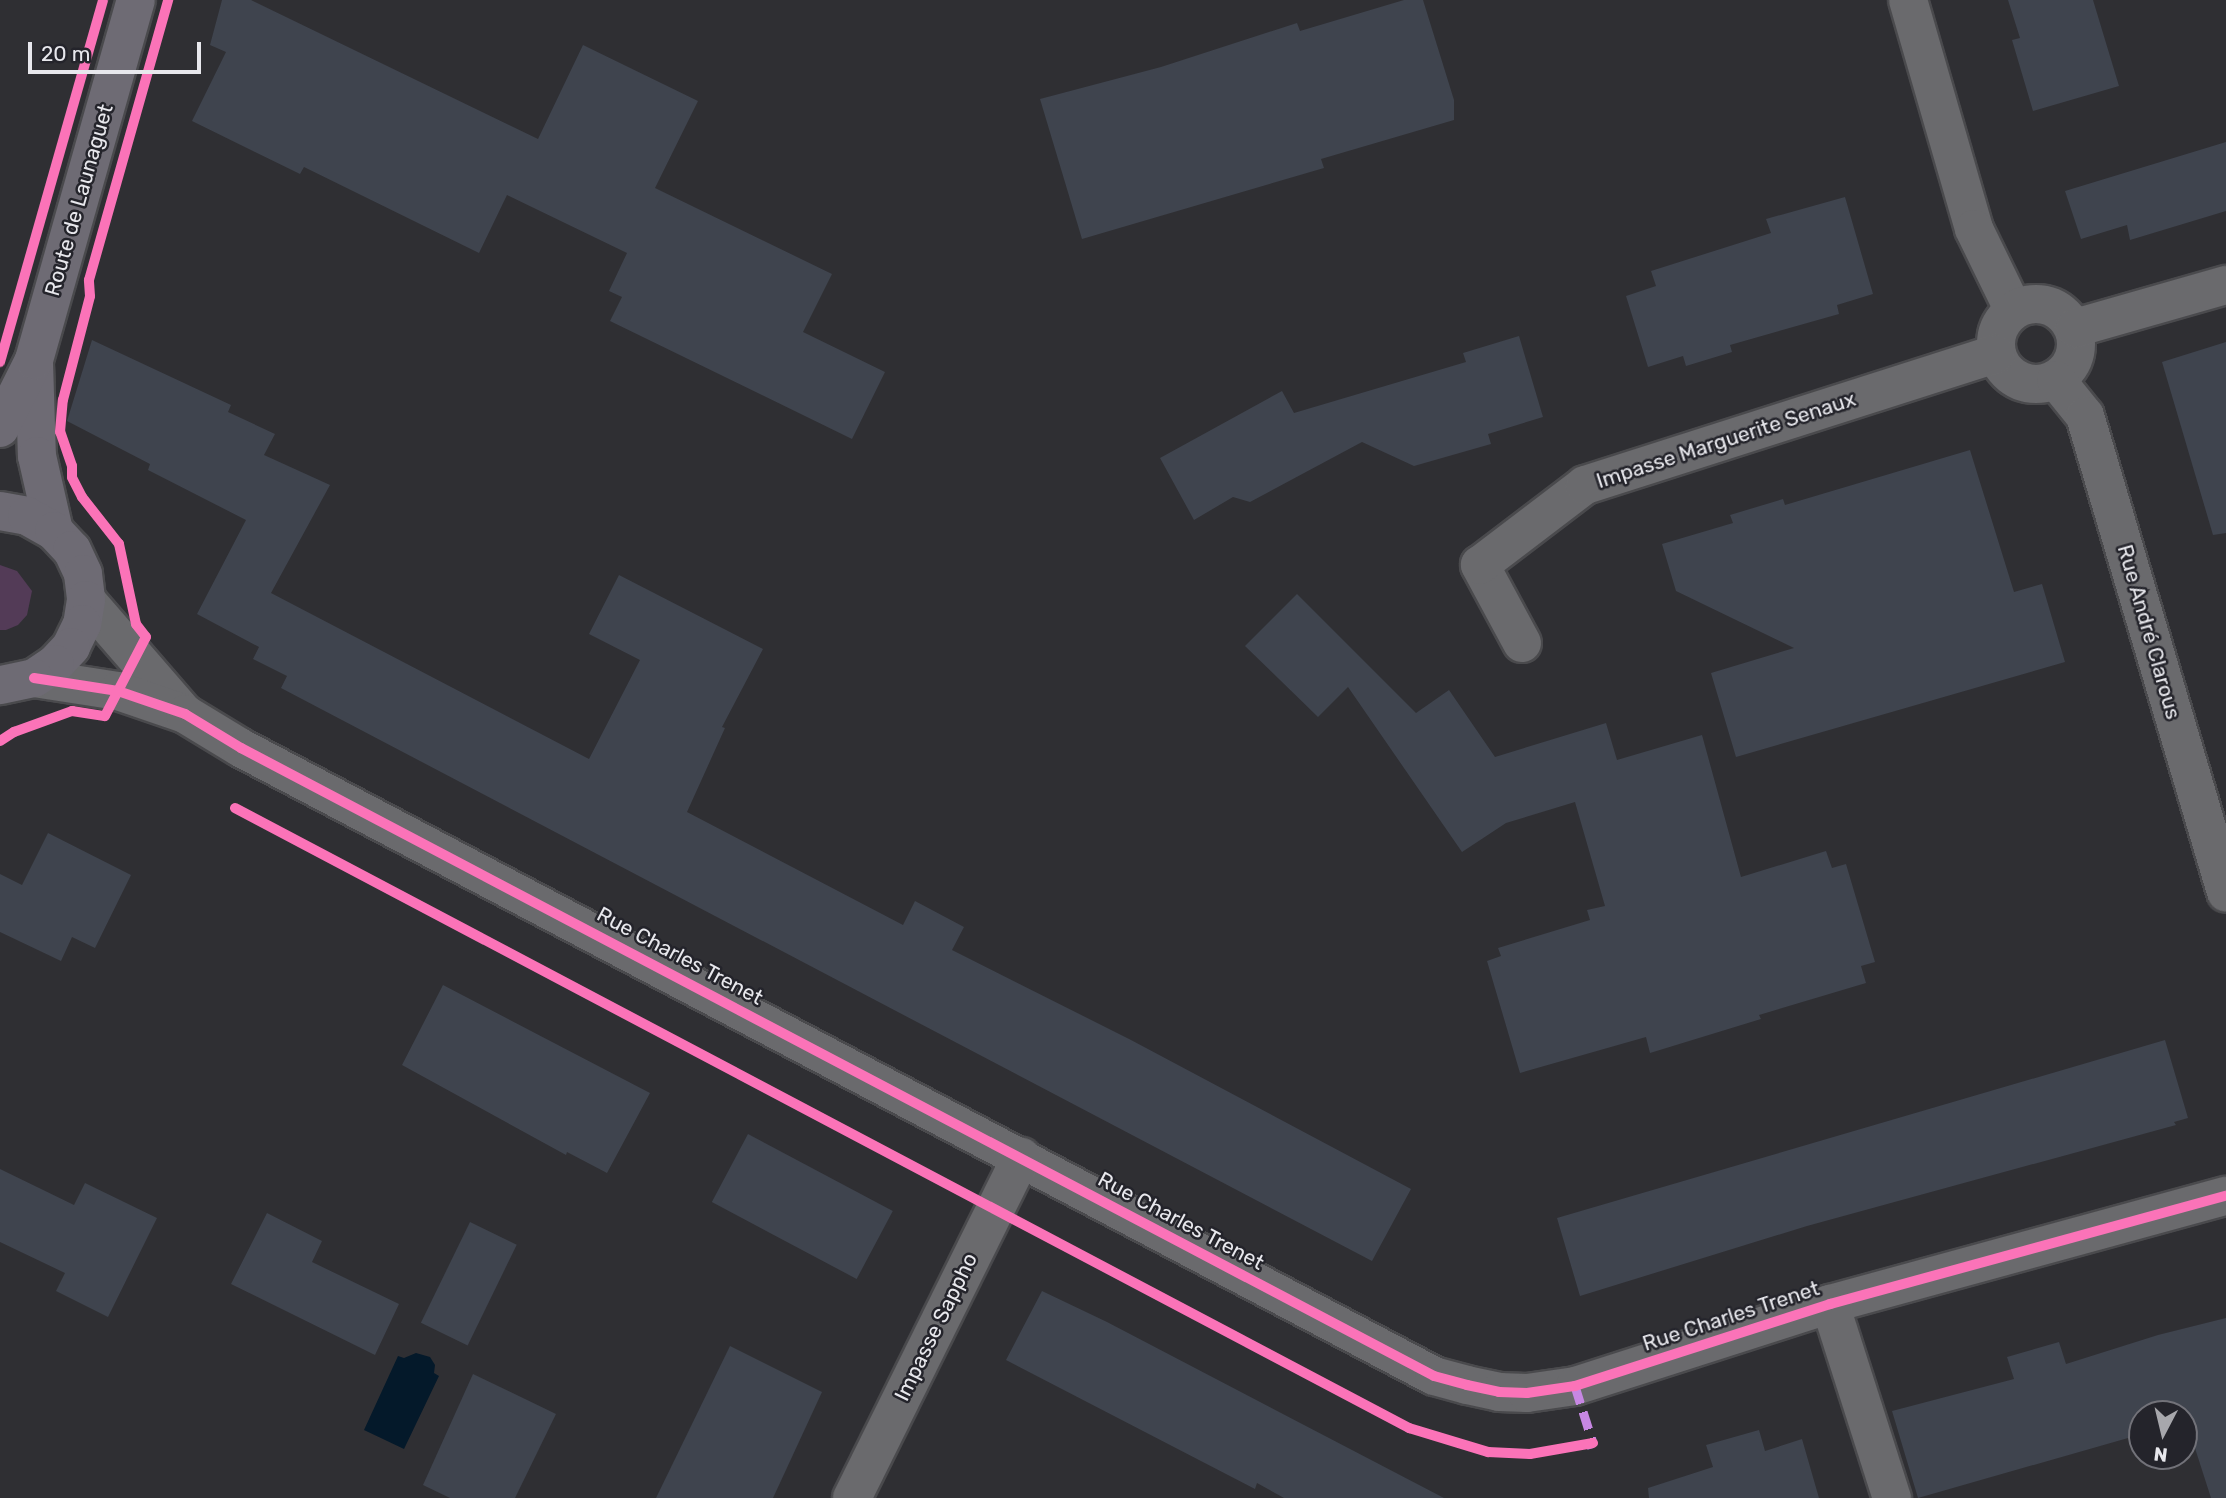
<!DOCTYPE html>
<meta charset="utf-8">
<style>
body{margin:0}
#map{position:relative;width:2226px;height:1498px;overflow:hidden;background:#2f2f33;font-family:Rubik,sans-serif}
div>[style]{position:absolute}
[style*='--x']{left:calc(var(--x)*1px);top:calc(var(--y)*1px);width:calc(var(--w)*1px);rotate:calc(var(--a)*1deg)}
.green>*{inset:0;background:#533b57}
.water>*{inset:0;background:#04192a}
.building>*{inset:0;background:#3f444e;transform-origin:0 0}
.roads{filter:drop-shadow(2px 0 #4a4a4d) drop-shadow(-2px 0 #4a4a4d) drop-shadow(0 2px #4a4a4d) drop-shadow(0 -2px #4a4a4d)}
.minor>*{height:38px;margin:-19px;padding:0 19px;transform-origin:19px;border-radius:19px;background:#6a6a6d}
.minor>.ring{margin:-19px;padding:0;box-sizing:content-box;background:none;border:38px solid #6a6a6d;border-radius:50%}
.major>*{height:38px;margin:-19px;padding:0 19px;transform-origin:19px;border-radius:19px;background:#6e6b74}
.quiet>*{height:9px;margin-top:-4.5px;transform-origin:0;background:repeating-linear-gradient(90deg,#c787e3 0 18px,transparent 0 27px)}
.cycleway>*{height:10px;margin:-5px;padding:0 5px;transform-origin:5px;border-radius:5px;background:#fb73b8}
span{translate:-50% -50%;white-space:nowrap;text-align:center;line-height:1.15;-webkit-text-stroke:5px #24242b;paint-order:stroke}
.street-label{font-size:21px;color:#e8e8ed}
.north{position:absolute;left:2128px;top:1400px;width:70px;height:70px;box-sizing:border-box;background:#24242b;border:2px solid #727279;border-radius:50%;rotate:187deg;font-size:19px;font-weight:700;line-height:28px;text-align:center;color:#e8e8ed}
.north::after{content:'';display:block;margin:auto;width:24px;height:32px;background:#a7a7ac;clip-path:polygon(50% 0,100% 100%,50% 72%,0 100%)}
.scale{position:absolute;left:28px;top:42px;width:173px;height:32px;box-sizing:border-box;border:4px solid #e8e8ed;border-top:0;padding-left:9px;font-size:21px;line-height:24px;white-space:nowrap;color:#e8e8ed;-webkit-text-stroke:5px #24242b;paint-order:stroke}
</style>
<div id="map">
<div class="green">
<div style="clip-path:polygon(0 565px,17px 571px,32px 591px,27px 615px,18px 625px,6px 630px,0 630px)"></div>
</div>
<div class="water">
<div style="clip-path:polygon(416px 1353px,430px 1357px,435px 1365px,434px 1373px,439px 1376px,404px 1449px,364px 1430px,398px 1356px,404px 1358px)"></div>
</div>
<div class="building">
<div style="clip-path:polygon(222px 0,251px 0,538px 139px,583px 45px,698px 101px,655px 188px,832px 274px,803px 332px,885px 372px,852px 439px,610px 321px,622px 297px,609px 291px,627px 253px,507px 195px,479px 253px,304px 167px,300px 174px,192px 121px,226px 52px,210px 45px)"></div>
<div style="clip-path:polygon(1404px 0,1423px 0,1454px 100px,1454px 120px,1321px 159px,1324px 168px,1082px 239px,1040px 99px,1161px 67px,1297px 23px,1300px 31px)"></div>
<div style="clip-path:polygon(2008px 0,2093px 0,2119px 86px,2033px 111px,2012px 40px,2020px 38px)"></div>
<div style="clip-path:polygon(2226px 142px,2226px 211px,2130px 240px,2127px 225px,2081px 239px,2065px 191px)"></div>
<div style="clip-path:polygon(1845px 197px,1873px 294px,1837px 305px,1839px 314px,1730px 345px,1732px 352px,1686px 366px,1683px 356px,1648px 367px,1626px 296px,1656px 286px,1651px 271px,1771px 233px,1766px 219px)"></div>
<div style="clip-path:polygon(1519px 336px,1543px 417px,1488px 434px,1491px 444px,1414px 466px,1362px 442px,1250px 502px,1233px 497px,1194px 520px,1160px 458px,1282px 391px,1294px 413px,1466px 362px,1463px 353px)"></div>
<div style="clip-path:polygon(92px 340px,231px 405px,228px 412px,275px 434px,264px 455px,330px 485px,271px 593px,589px 759px,640px 660px,589px 634px,619px 575px,763px 649px,722px 727px,725px 728px,687px 812px,903px 925px,915px 901px,964px 927px,952px 950px,1131px 1040px,1411px 1189px,1372px 1261px,281px 688px,287px 676px,253px 659px,259px 647px,197px 614px,246px 520px,148px 470px,150px 464px,67px 421px)"></div>
<div style="clip-path:polygon(2226px 342px,2226px 533px,2213px 535px,2162px 362px)"></div>
<div style="clip-path:polygon(1970px 450px,2014px 592px,2042px 584px,2065px 662px,1736px 757px,1711px 673px,1794px 648px,1676px 591px,1662px 544px,1733px 523px,1730px 515px,1783px 499px,1785px 505px)"></div>
<div style="clip-path:polygon(1297px 594px,1416px 713px,1449px 690px,1495px 757px,1606px 723px,1617px 760px,1702px 735px,1741px 877px,1826px 851px,1832px 868px,1846px 864px,1875px 962px,1861px 966px,1866px 983px,1759px 1015px,1761px 1019px,1650px 1053px,1646px 1037px,1520px 1073px,1487px 961px,1501px 956px,1498px 948px,1590px 920px,1587px 910px,1605px 906px,1575px 802px,1506px 823px,1462px 852px,1348px 687px,1318px 717px,1245px 646px)"></div>
<div style="clip-path:polygon(48px 833px,131px 875px,95px 948px,72px 937px,61px 961px,0 932px,0 874px,22px 885px)"></div>
<div style="clip-path:polygon(443px 985px,650px 1093px,607px 1173px,567px 1152px,566px 1155px,402px 1065px)"></div>
<div style="clip-path:polygon(2165px 1040px,2188px 1118px,2174px 1122px,2176px 1125px,1807px 1226px,1580px 1296px,1557px 1218px)"></div>
<div style="left:748px;top:1134px;width:164px;height:77px;rotate:28deg"></div>
<div style="clip-path:polygon(0 1169px,74px 1205px,85px 1183px,157px 1218px,108px 1317px,56px 1291px,65px 1273px,0 1242px)"></div>
<div style="clip-path:polygon(267px 1213px,322px 1241px,312px 1262px,399px 1304px,375px 1355px,231px 1284px)"></div>
<div style="left:470px;top:1222px;width:52px;height:112px;rotate:26deg"></div>
<div style="clip-path:polygon(1042px 1291px,1107px 1322px,1444px 1498px,1284px 1498px,1257px 1483px,1255px 1489px,1006px 1360px)"></div>
<div style="clip-path:polygon(2226px 1318px,2226px 1498px,2211px 1498px,2184px 1414px,2142px 1414px,2142px 1434px,1918px 1498px,1892px 1411px,2014px 1379px,2007px 1357px,2059px 1342px,2066px 1364px,2158px 1335px)"></div>
<div style="clip-path:polygon(730px 1346px,822px 1392px,773px 1498px,656px 1498px)"></div>
<div style="clip-path:polygon(473px 1374px,556px 1414px,515px 1498px,450px 1498px,423px 1485px)"></div>
<div style="clip-path:polygon(1759px 1430px,1765px 1451px,1802px 1439px,1819px 1498px,1649px 1498px,1648px 1488px,1713px 1467px,1706px 1445px)"></div>
</div>
<div class="roads">
<div class="minor">
<div style="--x:1908;--y:0;--w:238;--a:73.9"></div>
<div style="--x:1974;--y:229;--w:89;--a:64"></div>
<div class="ring" style="left:1996px;top:304px;width:42px;height:42px"></div>
<div style="--x:2075;--y:328;--w:157;--a:-15.9"></div>
<div style="--x:2056;--y:380;--w:46;--a:51.1"></div>
<div style="--x:2085;--y:416;--w:497;--a:73.5"></div>
<div style="--x:86;--y:600;--w:150;--a:49.1"></div>
<div style="--x:1522;--y:643;--w:89;--a:-118.3"></div>
<div style="--x:1480;--y:565;--w:132;--a:-37.3"></div>
<div style="--x:1585;--y:485;--w:431;--a:-17.7"></div>
<div style="--x:34;--y:678;--w:85;--a:8.8"></div>
<div style="--x:118;--y:691;--w:71;--a:18.9"></div>
<div style="--x:185;--y:714;--w:66;--a:31.3"></div>
<div style="--x:241;--y:748;--w:1348;--a:27.76"></div>
<div style="--x:1434;--y:1376;--w:34;--a:15"></div>
<div style="--x:1467;--y:1385;--w:33;--a:12"></div>
<div style="--x:1499;--y:1392;--w:28;--a:2"></div>
<div style="--x:1527;--y:1393;--w:49;--a:-8.3"></div>
<div style="--x:1575;--y:1386;--w:268;--a:-17.8"></div>
<div style="--x:1830;--y:1304;--w:410;--a:-15.3"></div>
<div style="--x:1830;--y:1304;--w:204;--a:72.3"></div>
<div style="--x:852;--y:1498;--w:381;--a:-63.6"></div>
</div>
<div class="major">
<div style="--x:34;--y:363;--w:93;--a:88.2"></div>
<div style="--x:37;--y:456;--w:77;--a:77.2"></div>
<div style="--x:0;--y:428;--w:76;--a:-63.4"></div>
<div style="--x:34;--y:360;--w:374;--a:-74.2"></div>
<div style="--x:0;--y:511;--w:27;--a:10"></div>
<div style="--x:27;--y:516;--w:31;--a:29"></div>
<div style="--x:54;--y:531;--w:26;--a:47"></div>
<div style="--x:72;--y:550;--w:26;--a:65"></div>
<div style="--x:83;--y:574;--w:26;--a:83"></div>
<div style="--x:86;--y:600;--w:24;--a:99"></div>
<div style="--x:82;--y:624;--w:25;--a:116"></div>
<div style="--x:71;--y:647;--w:23;--a:133"></div>
<div style="--x:55;--y:664;--w:25;--a:146"></div>
<div style="--x:34;--y:678;--w:35;--a:168"></div>
</div>
</div>
<div class="quiet">
<div style="--x:1575;--y:1386;--w:60;--a:72.5"></div>
<div style="--x:1593;--y:1443;--w:7;--a:164"></div>
</div>
<div class="cycleway">
<div style="--x:0;--y:362;--w:376;--a:-74.1"></div>
<div style="--x:34;--y:678;--w:85;--a:8.8"></div>
<div style="--x:118;--y:691;--w:71;--a:18.9"></div>
<div style="--x:185;--y:714;--w:66;--a:31.3"></div>
<div style="--x:241;--y:748;--w:1348;--a:27.76"></div>
<div style="--x:1434;--y:1376;--w:34;--a:15"></div>
<div style="--x:1467;--y:1385;--w:33;--a:12"></div>
<div style="--x:1499;--y:1392;--w:28;--a:2"></div>
<div style="--x:1527;--y:1393;--w:49;--a:-8.3"></div>
<div style="--x:1575;--y:1386;--w:268;--a:-17.8"></div>
<div style="--x:1830;--y:1304;--w:410;--a:-15.3"></div>
<div style="--x:0;--y:741;--w:17;--a:-33"></div>
<div style="--x:14;--y:732;--w:62;--a:-19.9"></div>
<div style="--x:72;--y:711;--w:33;--a:9"></div>
<div style="--x:105;--y:716;--w:89;--a:-62.6"></div>
<div style="--x:146;--y:637;--w:16;--a:-128"></div>
<div style="--x:136;--y:624;--w:82;--a:-102"></div>
<div style="--x:119;--y:544;--w:60;--a:-128.2"></div>
<div style="--x:82;--y:497;--w:22;--a:-117"></div>
<div style="--x:72;--y:477;--w:11;--a:-90"></div>
<div style="--x:72;--y:466;--w:36;--a:-109"></div>
<div style="--x:60;--y:432;--w:32;--a:-85"></div>
<div style="--x:63;--y:400;--w:107;--a:-75.4"></div>
<div style="--x:90;--y:296;--w:16;--a:-94"></div>
<div style="--x:89;--y:280;--w:291;--a:-74.2"></div>
<div style="--x:235;--y:808;--w:1328;--a:27.84"></div>
<div style="--x:1409;--y:1428;--w:83;--a:16.9"></div>
<div style="--x:1488;--y:1452;--w:42;--a:2.7"></div>
<div style="--x:1530;--y:1454;--w:64;--a:-9.9"></div>
</div>
<div class="street-label">
<span style="left:79px;top:200px;rotate:-74deg">Route de Launaguet</span>
<span style="left:1726px;top:440px;rotate:-18deg">Impasse Marguerite Senaux</span>
<span style="left:2149px;top:632px;rotate:74deg">Rue André Clarous</span>
<span style="left:680px;top:956px;rotate:28deg">Rue Charles Trenet</span>
<span style="left:1181px;top:1221px;rotate:28deg">Rue Charles Trenet</span>
<span style="left:1731px;top:1316px;rotate:-18deg">Rue Charles Trenet</span>
<span style="left:936px;top:1327px;rotate:-64deg">Impasse Sappho</span>
</div>
<div class="north">N</div>
<div class="scale">20 m</div>
</div>
